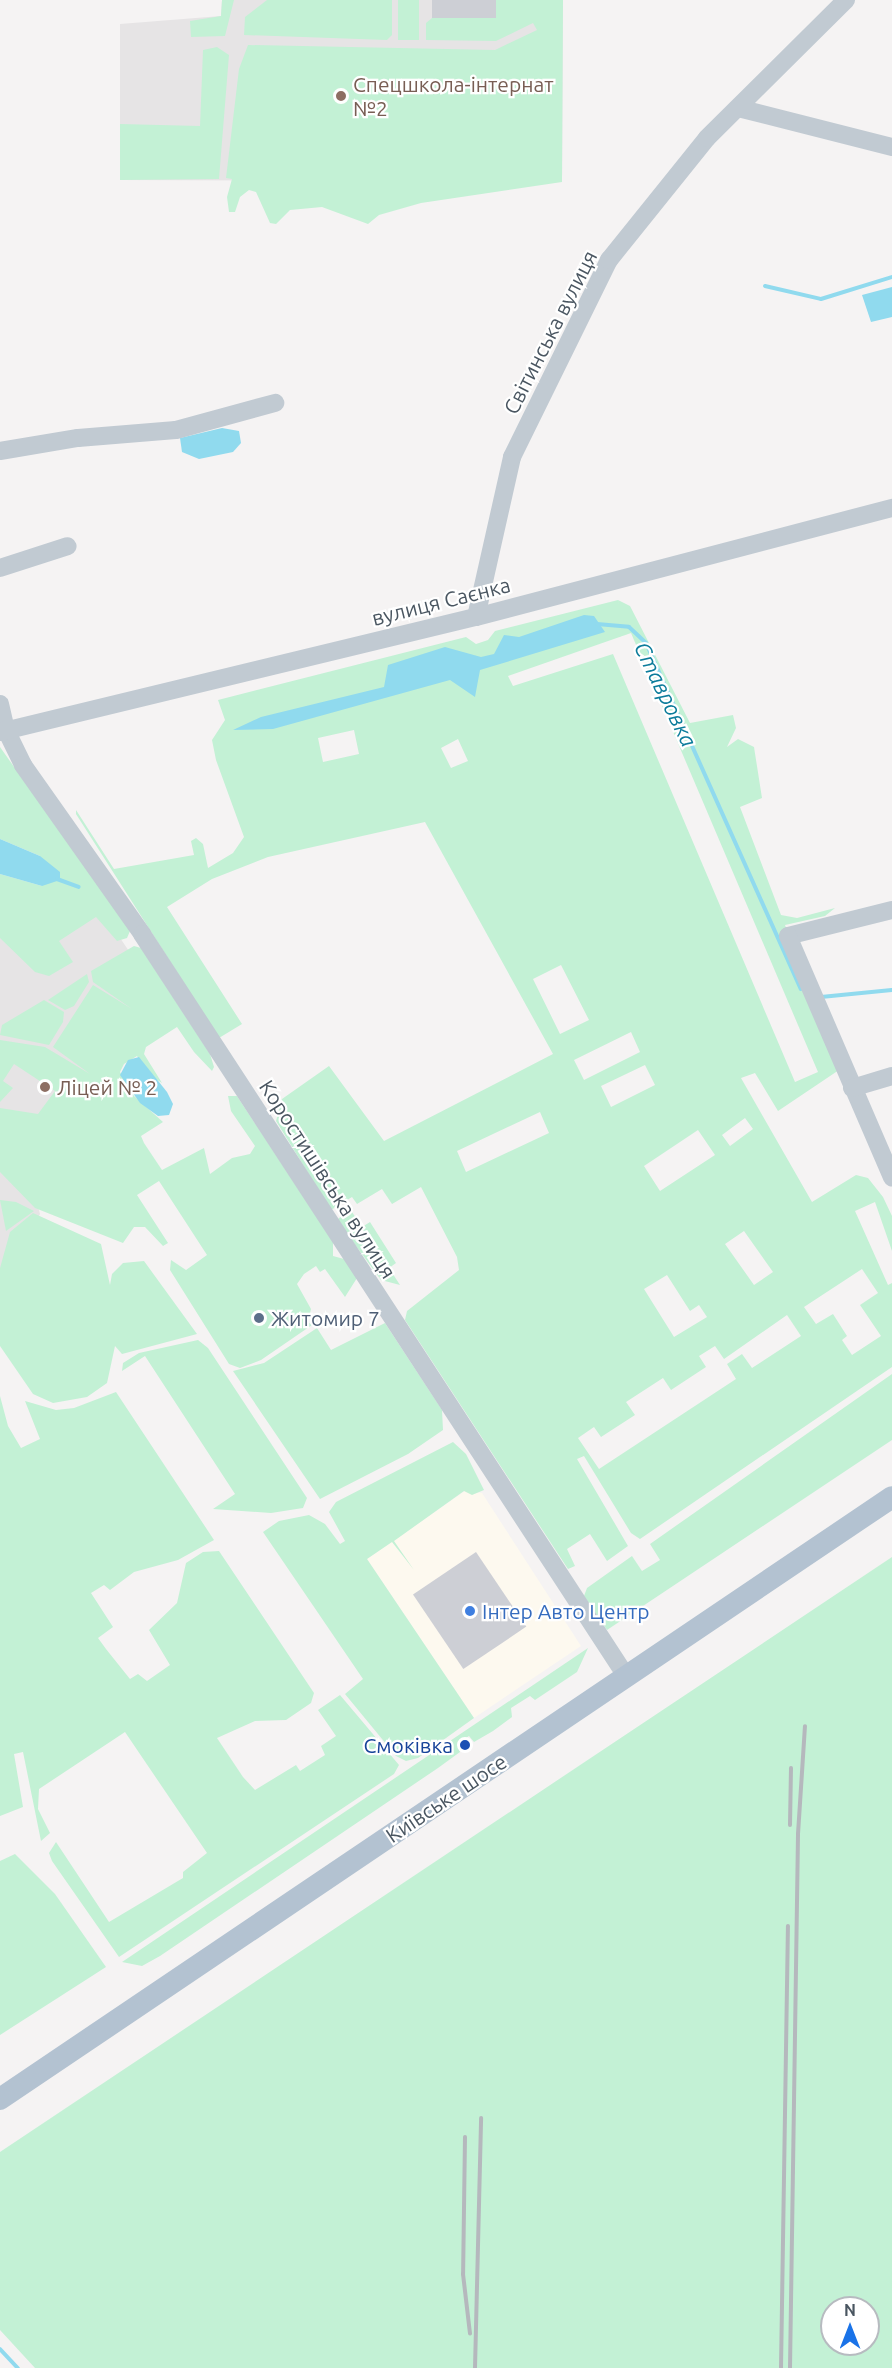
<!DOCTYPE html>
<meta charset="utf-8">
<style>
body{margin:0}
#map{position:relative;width:892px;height:2368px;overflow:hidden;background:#f5f3f3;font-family:Ubuntu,sans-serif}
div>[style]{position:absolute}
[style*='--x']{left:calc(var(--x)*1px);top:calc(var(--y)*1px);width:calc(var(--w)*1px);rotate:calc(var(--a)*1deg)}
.commercial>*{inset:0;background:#fdf9ef}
.education>*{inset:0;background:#e6e4e5}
.green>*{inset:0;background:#c3f1d5;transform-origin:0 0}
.water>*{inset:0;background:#90daee}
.stream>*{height:4px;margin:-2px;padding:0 2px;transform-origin:2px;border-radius:2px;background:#90daee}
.building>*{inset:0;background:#cdcfd5;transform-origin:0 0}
.minor>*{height:18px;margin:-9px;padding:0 9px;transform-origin:9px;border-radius:9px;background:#c1cad2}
.major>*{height:22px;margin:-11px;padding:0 11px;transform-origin:11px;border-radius:11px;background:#b3c2d1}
.rail>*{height:4px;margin:-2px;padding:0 2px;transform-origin:2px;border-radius:2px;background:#b5b8bd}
.dots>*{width:16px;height:16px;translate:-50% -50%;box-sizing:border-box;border:3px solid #fff;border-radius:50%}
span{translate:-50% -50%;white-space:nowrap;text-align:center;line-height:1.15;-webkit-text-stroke:4.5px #fff;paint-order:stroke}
.education-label{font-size:21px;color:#785e54}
.left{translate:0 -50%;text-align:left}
.street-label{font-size:21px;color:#4a5661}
.service-label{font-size:21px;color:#4e5e75}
.shop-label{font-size:21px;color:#366cbe}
.transit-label{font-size:21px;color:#164399}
.right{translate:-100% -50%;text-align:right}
.water-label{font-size:22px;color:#0c7c9b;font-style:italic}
.north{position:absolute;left:820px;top:2296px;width:60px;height:60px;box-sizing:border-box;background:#fff;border:2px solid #b7bbc0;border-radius:50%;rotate:0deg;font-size:16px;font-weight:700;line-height:24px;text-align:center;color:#4a5661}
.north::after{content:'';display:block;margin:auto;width:21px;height:27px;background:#1a73e8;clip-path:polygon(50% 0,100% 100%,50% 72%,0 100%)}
</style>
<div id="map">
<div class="commercial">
<div style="clip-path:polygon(465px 1491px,482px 1493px,581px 1646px,474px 1718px,367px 1559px)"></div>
</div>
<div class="education">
<div style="clip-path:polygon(222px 0,563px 0,562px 182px,120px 180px,120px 24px,221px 16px)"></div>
<div style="clip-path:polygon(0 886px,98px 905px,153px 987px,31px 1182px,40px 1214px,0 1284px)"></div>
</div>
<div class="green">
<div style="clip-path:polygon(222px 0,234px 0,225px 36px,191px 37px,190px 21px,221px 16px)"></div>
<div style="clip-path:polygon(267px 0,392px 0,392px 35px,387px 40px,244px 35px,245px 17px)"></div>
<div style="left:398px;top:0;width:21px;height:40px"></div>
<div style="clip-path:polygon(496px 0,563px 0,562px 182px,421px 203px,379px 215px,368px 224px,322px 207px,290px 210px,276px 224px,270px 223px,256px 192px,249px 190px,240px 197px,235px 212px,229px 212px,227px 197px,232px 179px,226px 178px,239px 69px,248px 45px,495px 50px,537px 30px,533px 23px,496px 41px,426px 40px,426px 23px,432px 18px,496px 18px)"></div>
<div style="clip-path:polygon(217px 47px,229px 55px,219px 179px,120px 180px,120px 124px,200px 126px,203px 50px)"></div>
<div style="clip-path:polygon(evenodd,618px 600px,630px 606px,690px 723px,733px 715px,736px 728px,727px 747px,738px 739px,754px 747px,762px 798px,740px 807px,781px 915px,797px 918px,835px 908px,825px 916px,785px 925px,839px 1070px,778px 1111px,755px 1073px,741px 1078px,812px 1202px,856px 1175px,868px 1178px,883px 1197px,892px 1216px,892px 1251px,875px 1202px,855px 1211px,888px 1285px,892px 1283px,892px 1367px,640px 1539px,631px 1533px,584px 1456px,577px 1459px,628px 1546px,607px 1561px,590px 1534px,567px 1549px,575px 1566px,568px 1569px,405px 1320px,407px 1311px,459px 1270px,457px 1257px,421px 1187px,392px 1204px,382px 1189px,357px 1204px,352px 1197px,331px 1210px,276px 1121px,282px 1099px,329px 1066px,384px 1141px,553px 1054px,425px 822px,268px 857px,212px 879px,167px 907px,242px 1024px,219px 1038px,76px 814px,76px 810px,114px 869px,194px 855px,191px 841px,196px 838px,203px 844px,208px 868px,233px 853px,244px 837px,216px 760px,212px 740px,225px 720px,218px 700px,466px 637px,476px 644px,488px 640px,495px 631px,618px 600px,631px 633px,818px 1072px,795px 1082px,613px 654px,513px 686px,508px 676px,631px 633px,618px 600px,354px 730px,359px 754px,323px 762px,318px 738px,354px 730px,618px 600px,458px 739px,468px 761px,451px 768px,441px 748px,458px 739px,618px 600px,561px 965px,589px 1020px,560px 1034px,533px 979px,561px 965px,618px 600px,631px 1032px,640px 1052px,584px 1080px,574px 1060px,631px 1032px,618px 600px,645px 1065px,655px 1085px,611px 1107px,601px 1086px,645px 1065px,618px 600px,540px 1112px,549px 1133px,466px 1172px,457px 1151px,540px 1112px,618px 600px,745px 1118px,753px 1129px,730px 1146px,722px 1135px,745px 1118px,618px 600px,698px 1130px,715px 1155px,660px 1191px,644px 1166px,698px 1130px,618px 600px,744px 1231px,773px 1272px,754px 1285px,725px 1244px,744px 1231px,618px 600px,862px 1269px,878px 1293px,860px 1305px,881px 1336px,852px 1355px,842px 1340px,847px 1336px,833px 1314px,816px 1324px,804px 1307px,862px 1269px,618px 600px,667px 1275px,690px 1311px,699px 1305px,707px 1317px,674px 1337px,644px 1289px,667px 1275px,618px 600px,787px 1315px,801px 1336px,752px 1368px,742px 1354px,727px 1364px,736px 1379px,599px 1469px,578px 1438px,594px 1427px,601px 1437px,635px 1415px,626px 1402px,663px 1378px,671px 1390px,706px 1367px,699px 1356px,715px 1346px,724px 1359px,787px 1315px)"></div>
<div style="clip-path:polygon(0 747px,130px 931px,127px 938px,117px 941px,96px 917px,59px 941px,73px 962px,49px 976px,35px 972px,0 938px,0 874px,42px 886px,40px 856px,0 839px)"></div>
<div style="clip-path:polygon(134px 946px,141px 948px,210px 1054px,214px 1067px,212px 1071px,194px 1052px,177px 1027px,146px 1047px,144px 1054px,162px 1083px,148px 1074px,137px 1056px,124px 1064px,120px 1072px,134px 1096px,163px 1122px,141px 1136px,144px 1143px,162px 1170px,204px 1148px,210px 1174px,232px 1158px,250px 1154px,255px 1146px,231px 1111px,228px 1096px,237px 1096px,333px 1242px,333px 1256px,344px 1259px,357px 1278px,345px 1297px,325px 1269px,320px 1272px,316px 1266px,304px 1274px,297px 1284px,311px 1309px,308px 1322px,312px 1325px,261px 1360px,240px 1368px,229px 1364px,170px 1270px,171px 1260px,186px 1270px,207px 1255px,159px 1181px,137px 1195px,168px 1243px,163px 1246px,145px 1227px,134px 1227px,123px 1243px,35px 1208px,0 1172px,0 1108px,38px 1114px,55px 1091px,14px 1064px,3px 1081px,13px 1088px,0 1102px,0 1040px,45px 1047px,90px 1074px,53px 1047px,93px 985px,132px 1009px,93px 982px,91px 971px)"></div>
<div style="clip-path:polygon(87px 974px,89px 982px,74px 1006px,65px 1010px,48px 1000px)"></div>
<div style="clip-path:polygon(44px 1000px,64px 1012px,63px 1022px,49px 1045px,0 1035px,2px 1025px)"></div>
<div style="clip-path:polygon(0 1200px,16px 1202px,34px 1211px,6px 1231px)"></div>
<div style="clip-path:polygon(350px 1209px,362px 1227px,370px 1222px,396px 1263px,389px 1268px,400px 1285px,381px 1280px,353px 1242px,338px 1219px)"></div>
<div style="clip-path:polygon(33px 1213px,101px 1244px,110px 1285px,112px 1274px,123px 1263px,144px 1261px,197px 1334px,122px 1354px,115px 1346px,107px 1383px,87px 1397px,53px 1403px,33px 1394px,0 1346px,0 1268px,10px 1232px)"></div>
<div style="clip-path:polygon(385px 1323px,442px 1410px,443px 1430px,408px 1454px,320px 1499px,233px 1371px,264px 1363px,317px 1328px,331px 1350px)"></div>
<div style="clip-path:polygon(198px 1340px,208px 1348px,307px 1498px,303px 1508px,271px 1513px,213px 1509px,235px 1494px,145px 1356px,122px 1371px,123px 1363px,139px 1353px)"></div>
<div style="clip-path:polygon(892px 1374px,892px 1440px,607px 1630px,584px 1596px,587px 1588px,632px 1556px,642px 1571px,660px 1560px,650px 1544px)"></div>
<div style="clip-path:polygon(116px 1392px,214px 1540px,178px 1560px,134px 1572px,110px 1590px,104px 1585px,91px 1593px,113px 1627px,98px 1638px,106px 1649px,130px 1679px,138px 1674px,147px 1681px,170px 1665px,149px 1630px,177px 1603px,186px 1563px,203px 1552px,219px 1551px,314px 1693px,311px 1703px,286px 1720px,255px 1721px,217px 1738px,243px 1777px,255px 1790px,296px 1765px,300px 1771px,325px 1755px,321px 1746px,336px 1736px,318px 1710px,340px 1695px,399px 1765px,394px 1774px,119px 1957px,52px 1861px,49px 1853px,56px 1842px,109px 1922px,183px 1878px,183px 1872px,207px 1853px,125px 1732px,39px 1789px,38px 1809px,50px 1833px,41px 1841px,23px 1752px,14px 1754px,23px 1807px,0 1816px,0 1396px,8px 1426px,21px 1448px,40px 1439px,25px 1401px,56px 1410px,74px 1408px)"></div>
<div style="clip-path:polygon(453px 1442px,466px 1454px,484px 1490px,472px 1495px,464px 1491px,394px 1541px,414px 1570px,392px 1542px,367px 1559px,474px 1718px,418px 1758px,406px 1761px,396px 1756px,345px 1694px,363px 1679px,263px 1532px,279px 1521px,309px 1515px,325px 1524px,340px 1544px,345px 1541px,329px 1512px,336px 1502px)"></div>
<div style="clip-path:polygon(evenodd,892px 1557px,892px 2368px,35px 2368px,0 2330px,0 2152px,892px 1557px,832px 2308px,868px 2308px,868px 2344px,832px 2344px,832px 2308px)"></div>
<div style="clip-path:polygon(588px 1648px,577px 1672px,535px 1700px,530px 1696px,511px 1708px,512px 1717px,493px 1731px,474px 1742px,469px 1736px,458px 1743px,460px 1752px,438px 1768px,160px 1956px,142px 1966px,122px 1962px)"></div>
<div style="clip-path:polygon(15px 1854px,55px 1894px,106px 1967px,0 2035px,0 1861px)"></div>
</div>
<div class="water">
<div style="clip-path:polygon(892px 287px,892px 317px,871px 322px,862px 295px)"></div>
<div style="clip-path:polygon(222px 428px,239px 431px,241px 443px,233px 452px,199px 459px,182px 452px,180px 438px)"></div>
<div style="clip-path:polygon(584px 615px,594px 616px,605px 632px,480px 670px,475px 697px,450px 680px,273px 729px,233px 730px,261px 717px,384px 687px,388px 665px,445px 647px,481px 657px,494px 654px,504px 635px,519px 637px)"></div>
<div style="clip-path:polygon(0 839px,40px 856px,60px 872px,60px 880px,42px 886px,0 874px)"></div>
<div style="clip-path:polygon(139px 1057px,167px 1092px,173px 1104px,169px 1115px,158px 1116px,140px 1103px,120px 1075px,128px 1060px)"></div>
</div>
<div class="stream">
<div style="--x:765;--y:286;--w:57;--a:13.1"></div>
<div style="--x:821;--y:299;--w:74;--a:-17.2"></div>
<div style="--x:597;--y:624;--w:32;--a:5"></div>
<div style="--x:629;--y:627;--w:23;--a:43"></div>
<div style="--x:646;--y:643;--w:379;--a:65.9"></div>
<div style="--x:57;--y:879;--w:23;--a:20"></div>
<div style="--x:821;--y:997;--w:71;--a:-5.6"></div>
<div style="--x:0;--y:2349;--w:26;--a:47"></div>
</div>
<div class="building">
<div style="left:432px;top:0;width:64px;height:18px"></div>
<div style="left:476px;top:1552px;width:90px;height:76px;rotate:56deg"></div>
</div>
<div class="minor">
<div style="--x:738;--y:108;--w:159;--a:14.2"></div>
<div style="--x:0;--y:451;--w:79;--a:-9.5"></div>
<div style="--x:78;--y:438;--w:98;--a:-4.7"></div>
<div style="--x:176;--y:430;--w:103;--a:-15.3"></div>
<div style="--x:0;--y:568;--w:71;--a:-17.9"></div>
<div style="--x:476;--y:617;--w:164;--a:-77.3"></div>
<div style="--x:512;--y:457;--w:220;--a:-63.8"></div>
<div style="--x:609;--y:260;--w:156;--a:-51.2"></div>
<div style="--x:707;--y:138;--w:196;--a:-44.8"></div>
<div style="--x:0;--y:704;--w:27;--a:77"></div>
<div style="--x:6;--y:730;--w:39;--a:64"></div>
<div style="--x:23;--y:765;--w:207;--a:54.8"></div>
<div style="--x:142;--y:934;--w:886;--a:56.88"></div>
<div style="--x:0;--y:732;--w:490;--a:-13.6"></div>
<div style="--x:476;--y:617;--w:430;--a:-14.7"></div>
<div style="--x:892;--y:910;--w:107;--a:166"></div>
<div style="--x:788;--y:936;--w:263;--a:66.7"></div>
<div style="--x:852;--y:1088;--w:42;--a:-16.7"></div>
</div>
<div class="major">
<div style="--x:0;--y:2099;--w:1076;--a:-34.01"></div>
</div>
<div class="rail">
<div style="--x:790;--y:1825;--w:57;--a:-89"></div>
<div style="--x:465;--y:2137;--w:137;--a:90.8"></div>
<div style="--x:463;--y:2274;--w:60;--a:83.3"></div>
<div style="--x:475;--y:2368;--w:250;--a:-88.6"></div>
<div style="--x:781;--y:2368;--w:442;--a:-89.1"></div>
<div style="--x:790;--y:2368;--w:534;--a:-89.14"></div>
<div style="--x:798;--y:1834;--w:108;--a:-86.3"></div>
</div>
<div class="dots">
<div style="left:341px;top:96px;background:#8d6e63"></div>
<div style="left:45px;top:1087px;background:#8d6e63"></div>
<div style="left:259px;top:1318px;background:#5c6f8a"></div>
<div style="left:470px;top:1611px;background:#3f7fe0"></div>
<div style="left:465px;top:1745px;background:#1a4fb4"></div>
</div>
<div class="education-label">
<span class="left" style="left:353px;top:96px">Спецшкола-інтернат<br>№2</span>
<span class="left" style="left:57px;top:1087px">Ліцей № 2</span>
</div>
<div class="street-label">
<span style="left:550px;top:332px;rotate:-63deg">Світинська вулиця</span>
<span style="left:441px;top:601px;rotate:-14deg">вулиця Саєнка</span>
<span style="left:328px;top:1179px;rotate:57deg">Коростишівська вулиця</span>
<span style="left:446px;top:1798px;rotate:-34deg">Київське шосе</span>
</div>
<div class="service-label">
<span class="left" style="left:271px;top:1318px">Житомир 7</span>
</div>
<div class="shop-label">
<span class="left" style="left:482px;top:1611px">Інтер Авто Центр</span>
</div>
<div class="transit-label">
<span class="right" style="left:453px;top:1745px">Смоківка</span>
</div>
<div class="water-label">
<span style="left:666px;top:694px;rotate:64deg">Ставровка</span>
</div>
<div class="north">N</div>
</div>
